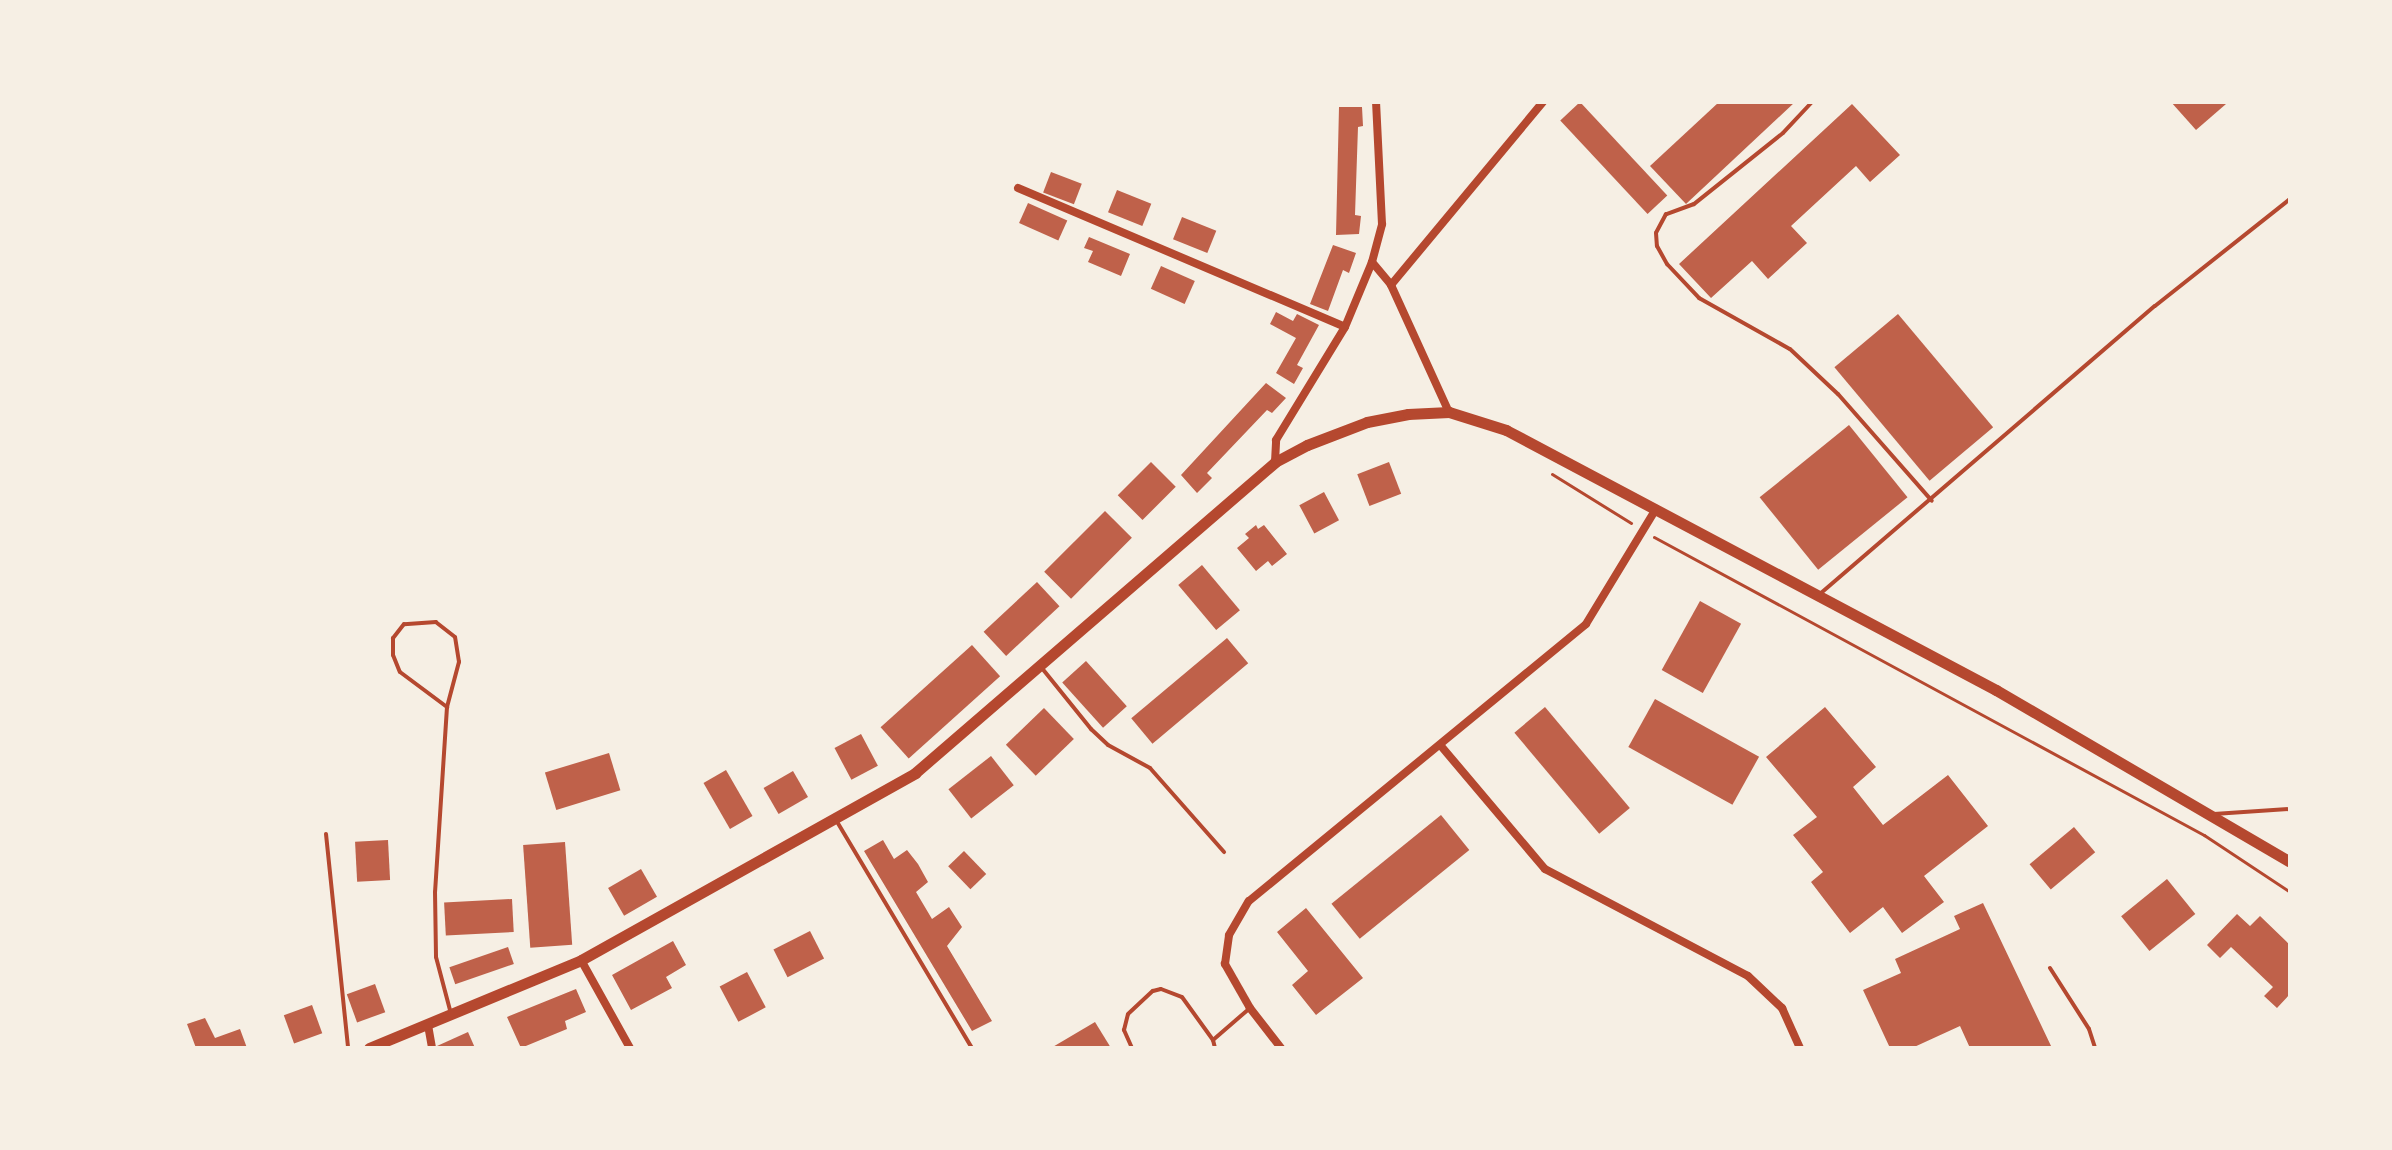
<!DOCTYPE html>
<style>
body{margin:0}
#map{position:relative;width:2392px;height:1150px;overflow:hidden;background:#f6efe4;font-family:Commissioner,sans-serif}
div>[style]{position:absolute}
[style*='--x']{left:calc(var(--x)*1px);top:calc(var(--y)*1px);width:calc(var(--w)*1px);rotate:calc(var(--a)*1deg)}
.building>*{inset:0;background:#bf614a;transform-origin:0 0}
.path>*{height:3px;margin:-1.5px;padding:0 1.5px;transform-origin:1.5px;border-radius:1.5px;background:#b5482f}
.service>*{height:4px;margin:-2px;padding:0 2px;transform-origin:2px;border-radius:2px;background:#b5482f}
.minor>*{height:8px;margin:-4px;padding:0 4px;transform-origin:4px;border-radius:4px;background:#b5482f}
.tertiary>*{height:11px;margin:-5.5px;padding:0 5.5px;transform-origin:5.5px;border-radius:5.5px;background:#b5482f}
span{translate:-50% -50%;white-space:nowrap;text-align:center;line-height:1.15;-webkit-text-stroke:8px #f6efe4;paint-order:stroke}
.frame{position:absolute;inset:0;border:104px solid #f6efe4;pointer-events:none}
</style>
<div id="map">
<div class="building">
<div style="left:1580px;top:102px;width:128px;height:27px;rotate:47deg"></div>
<div style="clip-path:polygon(1719px 102px,1795px 102px,1686px 204px,1650px 166px)"></div>
<div style="clip-path:polygon(2171px 102px,2224px 102px,2226px 104px,2196px 130px)"></div>
<div style="clip-path:polygon(1852px 104px,1900px 155px,1870px 182px,1856px 166px,1791px 226px,1807px 243px,1768px 279px,1752px 261px,1711px 298px,1679px 264px)"></div>
<div style="clip-path:polygon(1339px 107px,1362px 107px,1363px 126px,1358px 127px,1355px 215px,1361px 216px,1359px 234px,1336px 235px)"></div>
<div style="left:1051px;top:172px;width:33px;height:22px;rotate:21deg"></div>
<div style="left:1117px;top:190px;width:37px;height:24px;rotate:22deg"></div>
<div style="left:1028px;top:203px;width:43px;height:22px;rotate:24deg"></div>
<div style="left:1182px;top:217px;width:37px;height:24px;rotate:22deg"></div>
<div style="clip-path:polygon(1089px 237px,1130px 254px,1121px 276px,1088px 262px,1093px 251px,1084px 248px)"></div>
<div style="clip-path:polygon(1333px 245px,1356px 253px,1349px 273px,1343px 270px,1328px 311px,1310px 304px)"></div>
<div style="left:1161px;top:266px;width:37px;height:25px;rotate:24deg"></div>
<div style="clip-path:polygon(1276px 312px,1293px 321px,1297px 314px,1319px 325px,1297px 365px,1303px 368px,1294px 384px,1276px 373px,1296px 338px,1270px 324px)"></div>
<div style="left:1898px;top:314px;width:148px;height:83px;rotate:50deg"></div>
<div style="clip-path:polygon(1266px 383px,1286px 398px,1272px 413px,1267px 410px,1207px 473px,1212px 478px,1197px 493px,1181px 475px)"></div>
<div style="left:1849px;top:425px;width:93px;height:115px;rotate:51deg"></div>
<div style="left:1151px;top:462px;width:35px;height:47px;rotate:45deg"></div>
<div style="left:1389px;top:462px;width:34px;height:34px;rotate:69deg"></div>
<div style="left:1324px;top:492px;width:32px;height:28px;rotate:62deg"></div>
<div style="left:1105px;top:511px;width:38px;height:86px;rotate:45deg"></div>
<div style="clip-path:polygon(1256px 525px,1258px 529px,1264px 525px,1287px 554px,1272px 566px,1268px 561px,1256px 571px,1237px 548px,1249px 538px,1245px 534px)"></div>
<div style="left:1202px;top:565px;width:59px;height:31px;rotate:50deg"></div>
<div style="left:1037px;top:582px;width:33px;height:73px;rotate:47deg"></div>
<div style="left:1700px;top:601px;width:47px;height:79px;rotate:29deg"></div>
<div style="left:1227px;top:638px;width:33px;height:125px;rotate:50deg"></div>
<div style="left:972px;top:645px;width:42px;height:123px;rotate:48deg"></div>
<div style="left:1086px;top:661px;width:61px;height:32px;rotate:48deg"></div>
<div style="left:1655px;top:699px;width:119px;height:55px;rotate:29deg"></div>
<div style="left:1545px;top:707px;width:132px;height:40px;rotate:50deg"></div>
<div style="clip-path:polygon(1825px 707px,1876px 767px,1853px 787px,1883px 825px,1948px 775px,1988px 826px,1924px 876px,1944px 902px,1902px 933px,1883px 907px,1850px 933px,1811px 882px,1823px 872px,1793px 835px,1817px 817px,1766px 757px)"></div>
<div style="left:1044px;top:708px;width:43px;height:53px;rotate:46deg"></div>
<div style="left:861px;top:734px;width:36px;height:30px;rotate:62deg"></div>
<div style="left:609px;top:753px;width:39px;height:67px;rotate:73deg"></div>
<div style="left:991px;top:756px;width:37px;height:54px;rotate:52deg"></div>
<div style="left:726px;top:770px;width:53px;height:26px;rotate:60deg"></div>
<div style="left:793px;top:771px;width:30px;height:34px;rotate:60deg"></div>
<div style="left:1441px;top:815px;width:45px;height:141px;rotate:51deg"></div>
<div style="left:2074px;top:827px;width:33px;height:58px;rotate:50deg"></div>
<div style="left:388px;top:840px;width:40px;height:33px;rotate:87deg"></div>
<div style="clip-path:polygon(883px 840px,894px 859px,907px 850px,918px 864px,928px 882px,916px 892px,932px 919px,949px 907px,962px 927px,947px 946px,992px 1021px,972px 1031px,864px 851px)"></div>
<div style="left:565px;top:842px;width:103px;height:42px;rotate:86deg"></div>
<div style="left:964px;top:851px;width:32px;height:22px;rotate:46deg"></div>
<div style="left:641px;top:869px;width:32px;height:38px;rotate:60deg"></div>
<div style="left:2167px;top:879px;width:45px;height:59px;rotate:51deg"></div>
<div style="left:512px;top:899px;width:33px;height:68px;rotate:87deg"></div>
<div style="clip-path:polygon(1983px 903px,2052px 1048px,1970px 1048px,1960px 1026px,1912px 1048px,1890px 1048px,1863px 990px,1901px 973px,1895px 959px,1960px 929px,1954px 916px)"></div>
<div style="clip-path:polygon(1306px 908px,1363px 978px,1316px 1015px,1292px 985px,1308px 971px,1277px 932px)"></div>
<div style="clip-path:polygon(2237px 914px,2250px 926px,2260px 916px,2290px 945px,2290px 994px,2277px 1008px,2264px 996px,2273px 987px,2231px 947px,2220px 958px,2207px 945px)"></div>
<div style="left:810px;top:931px;width:31px;height:41px;rotate:63deg"></div>
<div style="clip-path:polygon(673px 941px,686px 965px,666px 977px,672px 988px,631px 1010px,612px 975px)"></div>
<div style="left:508px;top:947px;width:18px;height:62px;rotate:71deg"></div>
<div style="left:747px;top:972px;width:40px;height:31px;rotate:62deg"></div>
<div style="left:375px;top:984px;width:30px;height:30px;rotate:70deg"></div>
<div style="clip-path:polygon(576px 989px,586px 1012px,565px 1021px,567px 1029px,521px 1048px,507px 1017px)"></div>
<div style="left:312px;top:1005px;width:30px;height:30px;rotate:70deg"></div>
<div style="clip-path:polygon(205px 1018px,215px 1038px,240px 1029px,247px 1048px,196px 1048px,187px 1024px)"></div>
<div style="clip-path:polygon(1095px 1022px,1111px 1048px,1051px 1048px)"></div>
<div style="clip-path:polygon(468px 1032px,475px 1048px,438px 1048px,437px 1046px)"></div>
</div>
<div class="path">
<div style="--x:1552;--y:474;--w:93;--a:31.8"></div>
<div style="--x:1654;--y:537;--w:626;--a:28.45"></div>
<div style="--x:2204;--y:835;--w:103;--a:33.5"></div>
</div>
<div class="service">
<div style="--x:1812;--y:102;--w:42;--a:133.1"></div>
<div style="--x:1783;--y:133;--w:114;--a:141.4"></div>
<div style="--x:1694;--y:204;--w:30;--a:160"></div>
<div style="--x:1666;--y:214;--w:21;--a:118"></div>
<div style="--x:1656;--y:233;--w:13;--a:86"></div>
<div style="--x:1657;--y:246;--w:21;--a:61"></div>
<div style="--x:1667;--y:264;--w:47;--a:46.7"></div>
<div style="--x:1699;--y:298;--w:104;--a:29.3"></div>
<div style="--x:1790;--y:349;--w:66;--a:43.2"></div>
<div style="--x:1838;--y:394;--w:142;--a:48.7"></div>
<div style="--x:1821;--y:593;--w:440;--a:-40.7"></div>
<div style="--x:2155;--y:306;--w:172;--a:-38.4"></div>
<div style="--x:1041;--y:667;--w:80;--a:51.1"></div>
<div style="--x:1091;--y:729;--w:23;--a:43"></div>
<div style="--x:1108;--y:745;--w:48;--a:28.7"></div>
<div style="--x:1150;--y:768;--w:112;--a:48.6"></div>
<div style="--x:447;--y:707;--w:47;--a:-75.1"></div>
<div style="--x:459;--y:662;--w:25;--a:-99"></div>
<div style="--x:455;--y:637;--w:24;--a:-142"></div>
<div style="--x:436;--y:622;--w:32;--a:176"></div>
<div style="--x:404;--y:624;--w:18;--a:128"></div>
<div style="--x:393;--y:638;--w:17;--a:90"></div>
<div style="--x:393;--y:655;--w:18;--a:68"></div>
<div style="--x:400;--y:672;--w:59;--a:36.7"></div>
<div style="--x:447;--y:707;--w:185;--a:93.7"></div>
<div style="--x:435;--y:892;--w:65;--a:89.1"></div>
<div style="--x:436;--y:957;--w:55;--a:75.2"></div>
<div style="--x:2214;--y:814;--w:76;--a:-3.8"></div>
<div style="--x:836;--y:820;--w:265;--a:59.2"></div>
<div style="--x:326;--y:834;--w:215;--a:84.1"></div>
<div style="--x:2050;--y:968;--w:72;--a:57.4"></div>
<div style="--x:2089;--y:1029;--w:20;--a:72"></div>
<div style="--x:1213;--y:1040;--w:49;--a:-40.9"></div>
<div style="--x:1132;--y:1048;--w:20;--a:-114"></div>
<div style="--x:1124;--y:1030;--w:16;--a:-76"></div>
<div style="--x:1128;--y:1014;--w:34;--a:-43"></div>
<div style="--x:1153;--y:991;--w:8;--a:-14"></div>
<div style="--x:1161;--y:989;--w:22;--a:21"></div>
<div style="--x:1182;--y:997;--w:53;--a:54.2"></div>
<div style="--x:1213;--y:1040;--w:8;--a:76"></div>
</div>
<div class="minor">
<div style="--x:1018;--y:188;--w:355;--a:23"></div>
<div style="--x:1372;--y:262;--w:30;--a:50"></div>
<div style="--x:1391;--y:285;--w:140;--a:65.5"></div>
<div style="--x:1391;--y:285;--w:238;--a:-50.3"></div>
<div style="--x:1275;--y:462;--w:22;--a:-87"></div>
<div style="--x:1276;--y:440;--w:132;--a:-58.6"></div>
<div style="--x:1345;--y:327;--w:70;--a:-67.4"></div>
<div style="--x:1372;--y:262;--w:39;--a:-75"></div>
<div style="--x:1382;--y:224;--w:122;--a:-92.8"></div>
<div style="--x:1441;--y:746;--w:161;--a:49.8"></div>
<div style="--x:1545;--y:869;--w:229;--a:27.8"></div>
<div style="--x:1748;--y:976;--w:47;--a:43.3"></div>
<div style="--x:1782;--y:1008;--w:44;--a:65.8"></div>
<div style="--x:581;--y:960;--w:101;--a:60.9"></div>
<div style="--x:428;--y:1025;--w:23;--a:80"></div>
<div style="--x:1281;--y:1048;--w:51;--a:-127.8"></div>
<div style="--x:1250;--y:1008;--w:51;--a:-119.6"></div>
<div style="--x:1225;--y:964;--w:29;--a:-82"></div>
<div style="--x:1229;--y:935;--w:39;--a:-60"></div>
<div style="--x:1249;--y:901;--w:436;--a:-39.4"></div>
<div style="--x:1586;--y:624;--w:135;--a:-58.7"></div>
</div>
<div class="tertiary">
<div style="--x:369;--y:1048;--w:230;--a:-22.5"></div>
<div style="--x:581;--y:960;--w:383;--a:-29.2"></div>
<div style="--x:915;--y:773;--w:476;--a:-40.8"></div>
<div style="--x:1275;--y:462;--w:36;--a:-28"></div>
<div style="--x:1307;--y:445;--w:64;--a:-21"></div>
<div style="--x:1367;--y:422;--w:42;--a:-11"></div>
<div style="--x:1408;--y:414;--w:41;--a:-2.8"></div>
<div style="--x:1449;--y:412;--w:60;--a:17.5"></div>
<div style="--x:1506;--y:430;--w:555;--a:27.95"></div>
<div style="--x:1996;--y:690;--w:341;--a:30.3"></div>
</div>
<div class="frame"></div>
</div>
